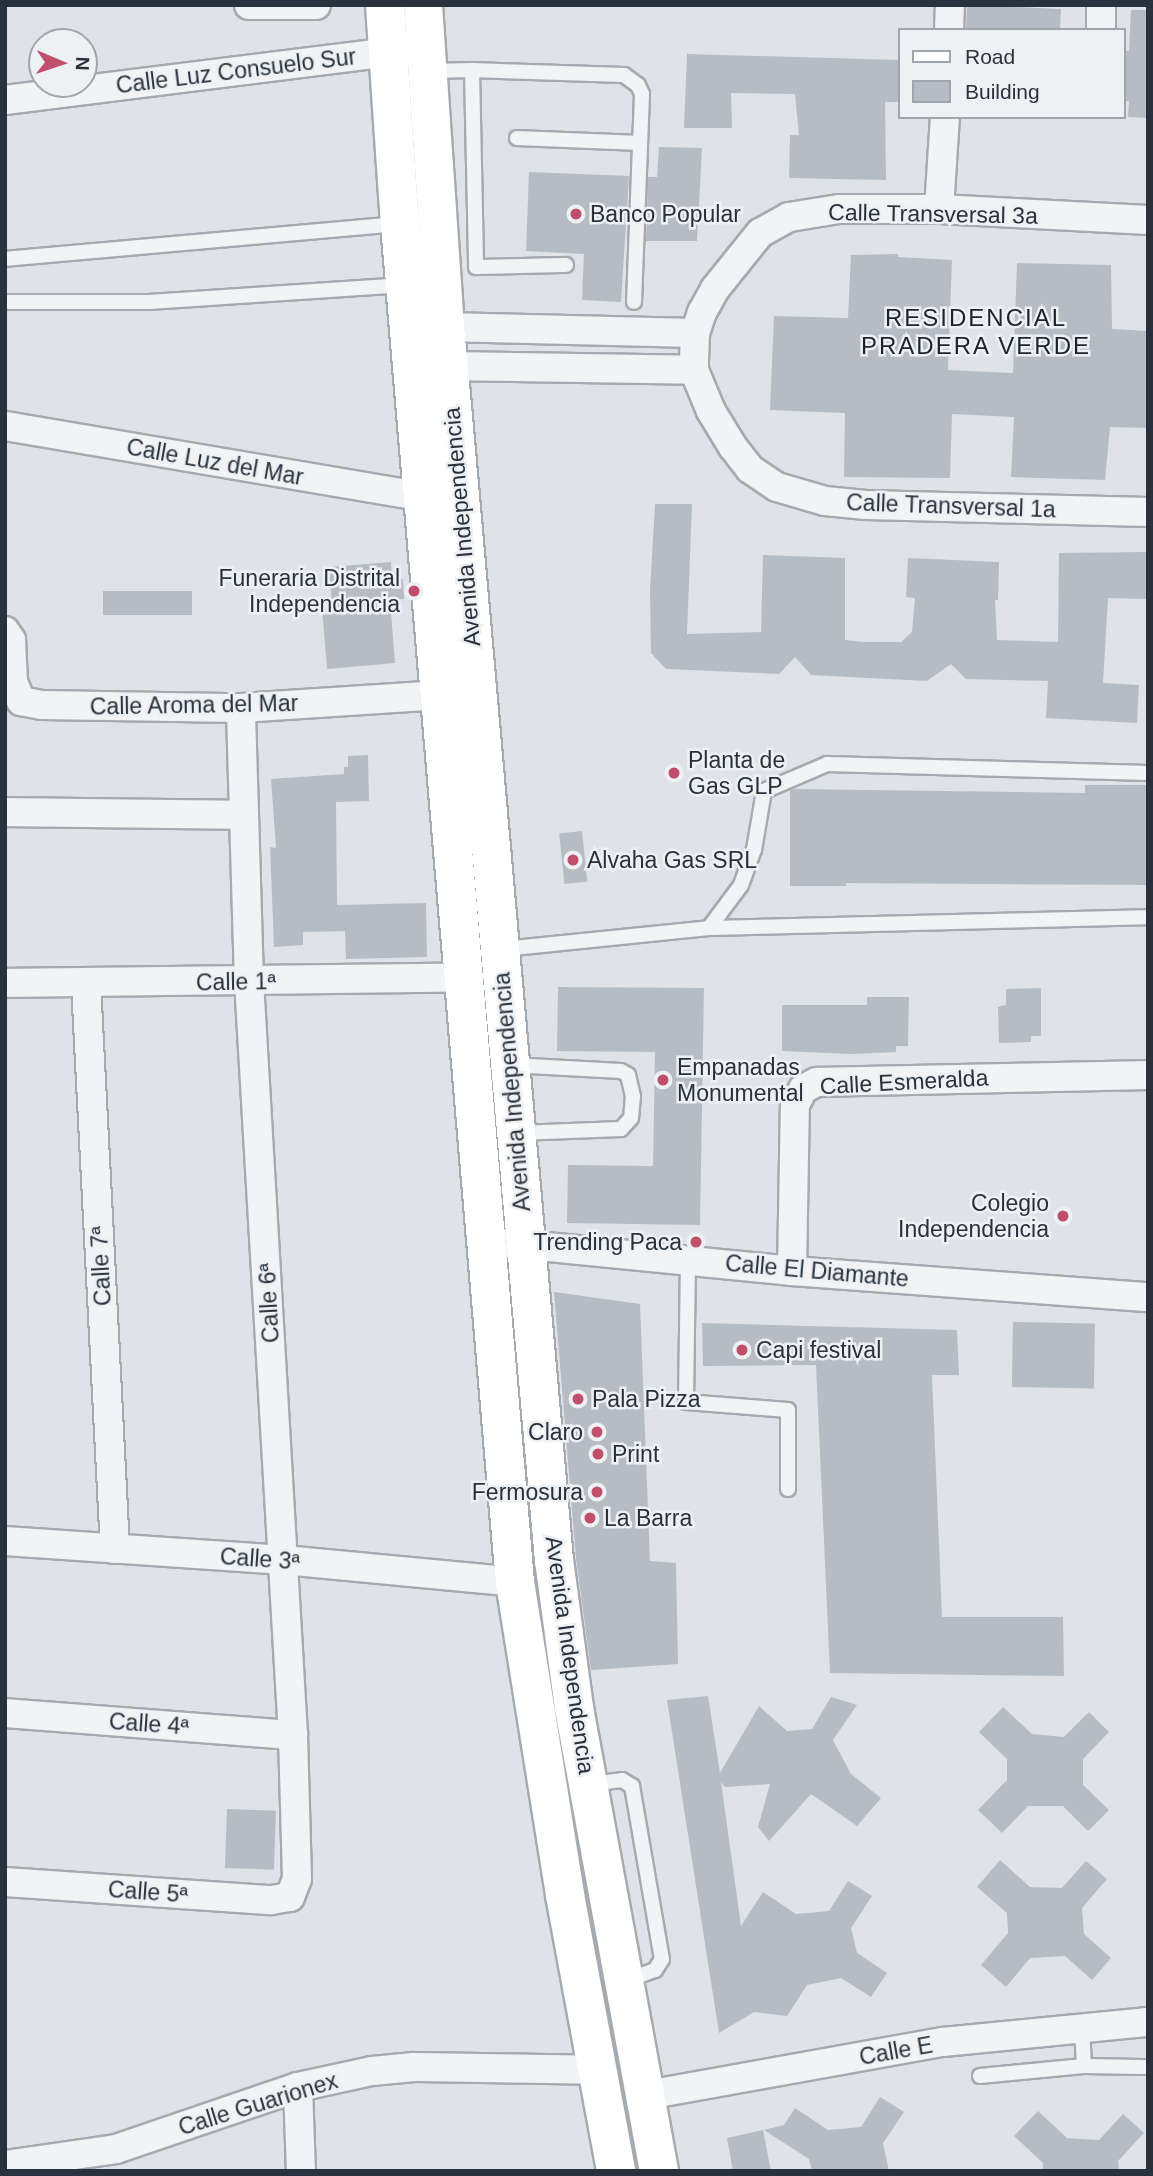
<!DOCTYPE html>
<meta charset="utf-8">
<style>
body{margin:0}
#map{position:relative;width:1153px;height:2176px;overflow:hidden;background:#dfe3e7;font-family:Arial,sans-serif}
div>[style]{position:absolute}
[style*='--x']{left:calc(var(--x)*1px);top:calc(var(--y)*1px);width:calc(var(--w)*1px);rotate:calc(var(--a)*1deg)}
.building>*{inset:0;background:#b6bcc3;transform-origin:0 0}
.roads{filter:drop-shadow(2px 0 #a5aab0) drop-shadow(-2px 0 #a5aab0) drop-shadow(0 2px #a5aab0) drop-shadow(0 -2px #a5aab0)}
.lane>*{height:14px;margin:-7px;padding:0 7px;transform-origin:7px;border-radius:7px;background:#f1f3f5}
.street>*{height:28px;margin:-14px;padding:0 14px;transform-origin:14px;border-radius:14px;background:#f1f3f5}
.secondary>*{height:38px;margin:-19px;padding:0 19px;transform-origin:19px;border-radius:19px;background:#fff}
.dots>*{width:19px;height:19px;translate:-50% -50%;box-sizing:border-box;border:4px solid #eef1f4;border-radius:50%}
span{translate:-50% -50%;white-space:nowrap;text-align:center;line-height:1.15;-webkit-text-stroke:5px #eef1f4;paint-order:stroke}
.street-label{font-size:23px;color:#29323c}
.poi-label{font-size:23px;color:#29323c}
.left{translate:0 -50%;text-align:left}
.right{translate:-100% -50%;text-align:right}
.neighbourhood-label{font-size:24px;color:#1b232d;letter-spacing:2px}
.frame{position:absolute;inset:0;border:7px solid #29323c;pointer-events:none}
.legend{position:absolute;left:898px;top:28px;width:228px;height:91px;box-sizing:border-box;background:#eef1f4;border:2px solid #9fa5aa;margin:0;padding:9px 12px;list-style:none;font-size:21px;color:#29323c}
.legend li{display:flex;align-items:center;gap:14px;height:35px}
.legend b{width:35px;border:2px solid #9fa5aa}
.north{position:absolute;left:28px;top:28px;width:70px;height:70px;box-sizing:border-box;background:#eef1f4;border:2px solid #9fa5aa;border-radius:50%;rotate:92deg;font-size:19px;font-weight:700;line-height:28px;text-align:center;color:#29323c}
.north::after{content:'';display:block;margin:auto;width:24px;height:32px;background:#c04f6b;clip-path:polygon(50% 0,100% 100%,50% 72%,0 100%)}
</style>
<div id="map">
<div class="building">
<div style="clip-path:polygon(967px 5px,1061px 9px,1060px 30px,966px 30px)"></div>
<div style="clip-path:polygon(1131px 10px,1148px 10px,1148px 118px,1128px 117px,1129px 101px,1123px 101px,1123px 51px,1129px 51px)"></div>
<div style="clip-path:polygon(687px 54px,899px 60px,899px 102px,885px 102px,886px 180px,789px 178px,790px 135px,799px 135px,795px 94px,731px 93px,732px 128px,684px 128px)"></div>
<div style="clip-path:polygon(659px 147px,702px 148px,697px 241px,646px 241px,648px 177px,657px 177px)"></div>
<div style="clip-path:polygon(529px 172px,629px 176px,621px 302px,582px 300px,584px 254px,526px 251px)"></div>
<div style="clip-path:polygon(898px 254px,898px 257px,952px 260px,948px 370px,1013px 373px,1017px 263px,1111px 265px,1112px 329px,1148px 331px,1148px 428px,1110px 427px,1105px 480px,1011px 477px,1014px 417px,952px 414px,950px 478px,844px 477px,845px 413px,770px 410px,774px 316px,848px 318px,851px 255px)"></div>
<div style="clip-path:polygon(655px 504px,692px 504px,687px 634px,761px 632px,763px 555px,845px 558px,845px 640px,865px 642px,901px 642px,912px 632px,915px 598px,906px 597px,908px 558px,999px 562px,998px 600px,995px 600px,997px 640px,1058px 642px,1059px 553px,1148px 552px,1148px 599px,1108px 598px,1103px 683px,1139px 685px,1137px 723px,1046px 718px,1048px 681px,966px 679px,951px 664px,927px 681px,811px 675px,795px 657px,779px 674px,666px 669px,651px 653px,650px 591px)"></div>
<div style="clip-path:polygon(391px 562px,392px 580px,403px 579px,404px 599px,390px 600px,395px 663px,327px 669px,322px 608px,332px 607px,329px 567px)"></div>
<div style="left:192px;top:591px;width:24px;height:89px;rotate:90deg"></div>
<div style="clip-path:polygon(368px 755px,369px 801px,336px 802px,337px 905px,426px 903px,427px 957px,346px 959px,345px 931px,303px 932px,303px 945px,274px 947px,270px 847px,276px 848px,271px 779px,344px 774px,344px 767px,348px 767px,348px 756px)"></div>
<div style="clip-path:polygon(1085px 785px,1148px 785px,1148px 885px,846px 883px,846px 886px,790px 886px,790px 790px,794px 789px,1085px 793px)"></div>
<div style="left:582px;top:831px;width:51px;height:23px;rotate:84deg"></div>
<div style="clip-path:polygon(558px 987px,704px 988px,700px 1225px,567px 1223px,568px 1165px,653px 1166px,655px 1052px,557px 1051px)"></div>
<div style="clip-path:polygon(1041px 988px,1041px 1036px,1031px 1036px,1031px 1042px,999px 1043px,998px 1007px,1006px 1005px,1006px 989px)"></div>
<div style="clip-path:polygon(867px 997px,909px 997px,908px 1046px,896px 1046px,896px 1052px,852px 1054px,782px 1051px,782px 1005px,867px 1005px)"></div>
<div style="clip-path:polygon(554px 1292px,640px 1304px,650px 1561px,676px 1563px,678px 1664px,591px 1670px,576px 1558px)"></div>
<div style="left:1013px;top:1322px;width:82px;height:65px;rotate:1deg"></div>
<div style="clip-path:polygon(702px 1323px,957px 1330px,959px 1375px,932px 1375px,942px 1617px,1063px 1617px,1064px 1676px,830px 1673px,816px 1365px,703px 1366px)"></div>
<div style="clip-path:polygon(708px 1696px,720px 1773px,759px 1706px,787px 1731px,812px 1729px,831px 1697px,857px 1705px,833px 1740px,851px 1774px,881px 1798px,857px 1826px,811px 1794px,769px 1841px,758px 1827px,770px 1784px,725px 1787px,721px 1782px,741px 1926px,763px 1892px,796px 1914px,829px 1911px,848px 1881px,872px 1896px,851px 1928px,857px 1953px,887px 1973px,871px 1997px,841px 1978px,807px 1985px,787px 2016px,754px 2012px,719px 2033px,667px 1700px)"></div>
<div style="clip-path:polygon(1003px 1707px,1032px 1734px,1064px 1737px,1089px 1712px,1109px 1732px,1083px 1759px,1083px 1785px,1109px 1810px,1088px 1831px,1063px 1806px,1028px 1806px,1002px 1833px,978px 1810px,1007px 1780px,1007px 1759px,979px 1732px)"></div>
<div style="left:227px;top:1809px;width:49px;height:59px;rotate:2deg"></div>
<div style="clip-path:polygon(1000px 1860px,1030px 1887px,1062px 1888px,1086px 1861px,1107px 1879px,1082px 1908px,1084px 1934px,1111px 1958px,1092px 1980px,1065px 1956px,1030px 1958px,1006px 1987px,981px 1965px,1008px 1933px,1007px 1913px,977px 1887px)"></div>
<div style="clip-path:polygon(880px 2097px,904px 2112px,883px 2143px,889px 2171px,812px 2171px,809px 2159px,764px 2130px,784px 2125px,795px 2108px,828px 2130px,861px 2127px)"></div>
<div style="clip-path:polygon(1038px 2111px,1067px 2138px,1099px 2140px,1123px 2114px,1144px 2133px,1118px 2161px,1119px 2171px,1043px 2171px,1043px 2163px,1014px 2136px)"></div>
<div style="clip-path:polygon(763px 2130px,771px 2171px,733px 2171px,727px 2138px)"></div>
</div>
<div class="roads">
<div class="lane">
<div style="--x:472;--y:70;--w:152;--a:1.9"></div>
<div style="--x:624;--y:75;--w:17;--a:36"></div>
<div style="--x:638;--y:85;--w:10;--a:66"></div>
<div style="--x:642;--y:94;--w:208;--a:92.2"></div>
<div style="--x:428;--y:71;--w:44;--a:-1.3"></div>
<div style="--x:472;--y:70;--w:197;--a:88.8"></div>
<div style="--x:476;--y:267;--w:90;--a:-1.3"></div>
<div style="--x:517;--y:138;--w:123;--a:2.3"></div>
<div style="--x:5;--y:259;--w:396;--a:-5.1"></div>
<div style="--x:5;--y:302;--w:144;--a:0"></div>
<div style="--x:149;--y:302;--w:256;--a:-3.8"></div>
<div style="--x:709;--y:928;--w:54;--a:-53.3"></div>
<div style="--x:741;--y:885;--w:37;--a:-70"></div>
<div style="--x:754;--y:850;--w:60;--a:-80.4"></div>
<div style="--x:764;--y:791;--w:69;--a:-23.2"></div>
<div style="--x:827;--y:764;--w:321;--a:1.6"></div>
<div style="--x:503;--y:949;--w:207;--a:-5.8"></div>
<div style="--x:709;--y:928;--w:439;--a:-1.4"></div>
<div style="--x:511;--y:1065;--w:110;--a:3.1"></div>
<div style="--x:621;--y:1071;--w:8;--a:30"></div>
<div style="--x:628;--y:1075;--w:22;--a:77"></div>
<div style="--x:633;--y:1096;--w:22;--a:95"></div>
<div style="--x:631;--y:1118;--w:15;--a:132"></div>
<div style="--x:621;--y:1129;--w:103;--a:177.8"></div>
<div style="--x:688;--y:1259;--w:143;--a:90.8"></div>
<div style="--x:686;--y:1402;--w:102;--a:4.5"></div>
<div style="--x:788;--y:1410;--w:79;--a:90"></div>
<div style="--x:590;--y:1784;--w:32;--a:-7"></div>
<div style="--x:622;--y:1780;--w:12;--a:31"></div>
<div style="--x:632;--y:1786;--w:176;--a:80.2"></div>
<div style="--x:662;--y:1959;--w:13;--a:122"></div>
<div style="--x:655;--y:1970;--w:30;--a:160"></div>
<div style="--x:1084;--y:2066;--w:64;--a:0.9"></div>
<div style="--x:980;--y:2076;--w:104;--a:-5.5"></div>
<div style="--x:1084;--y:2066;--w:38;--a:-93"></div>
</div>
<div class="street">
<div style="--x:249;--y:5;--w:67;--a:0"></div>
<div style="--x:949;--y:30;--w:25;--a:-88"></div>
<div style="--x:1101;--y:30;--w:25;--a:-90"></div>
<div style="--x:5;--y:100;--w:403;--a:-7.1"></div>
<div style="--x:939;--y:209;--w:92;--a:-86.3"></div>
<div style="--x:1148;--y:220;--w:209;--a:-177"></div>
<div style="--x:939;--y:209;--w:100;--a:180"></div>
<div style="--x:839;--y:209;--w:51;--a:170.9"></div>
<div style="--x:789;--y:217;--w:33;--a:151"></div>
<div style="--x:760;--y:233;--w:72;--a:128.8"></div>
<div style="--x:715;--y:289;--w:26;--a:119"></div>
<div style="--x:702;--y:312;--w:22;--a:108"></div>
<div style="--x:695;--y:333;--w:37;--a:92"></div>
<div style="--x:694;--y:370;--w:44;--a:67.5"></div>
<div style="--x:711;--y:411;--w:42;--a:58.6"></div>
<div style="--x:733;--y:447;--w:28;--a:52"></div>
<div style="--x:750;--y:469;--w:32;--a:34"></div>
<div style="--x:777;--y:487;--w:50;--a:16.3"></div>
<div style="--x:825;--y:501;--w:41;--a:5.6"></div>
<div style="--x:866;--y:505;--w:282;--a:1.4"></div>
<div style="--x:445;--y:327;--w:250;--a:1.4"></div>
<div style="--x:448;--y:366;--w:246;--a:0.9"></div>
<div style="--x:5;--y:426;--w:425;--a:9.6"></div>
<div style="--x:5;--y:631;--w:11;--a:56"></div>
<div style="--x:11;--y:640;--w:42;--a:87.3"></div>
<div style="--x:13;--y:682;--w:21;--a:67"></div>
<div style="--x:21;--y:701;--w:21;--a:11"></div>
<div style="--x:42;--y:705;--w:199;--a:0.9"></div>
<div style="--x:241;--y:708;--w:200;--a:-3.7"></div>
<div style="--x:5;--y:812;--w:239;--a:0.7"></div>
<div style="--x:5;--y:983;--w:461;--a:-0.7"></div>
<div style="--x:86;--y:984;--w:566;--a:87.06"></div>
<div style="--x:507;--y:1243;--w:286;--a:5.6"></div>
<div style="--x:792;--y:1271;--w:357;--a:4.2"></div>
<div style="--x:792;--y:1271;--w:166;--a:-89"></div>
<div style="--x:795;--y:1105;--w:18;--a:-63"></div>
<div style="--x:803;--y:1089;--w:16;--a:-27"></div>
<div style="--x:817;--y:1082;--w:331;--a:-1.2"></div>
<div style="--x:5;--y:1541;--w:280;--a:3.9"></div>
<div style="--x:284;--y:1560;--w:232;--a:5.4"></div>
<div style="--x:5;--y:1713;--w:289;--a:4.4"></div>
<div style="--x:5;--y:1882;--w:267;--a:3.9"></div>
<div style="--x:271;--y:1900;--w:19;--a:-9"></div>
<div style="--x:290;--y:1897;--w:19;--a:-69"></div>
<div style="--x:297;--y:1879;--w:144;--a:-91.6"></div>
<div style="--x:293;--y:1735;--w:754;--a:-93.34"></div>
<div style="--x:249;--y:982;--w:274;--a:-91.7"></div>
<div style="--x:298;--y:2087;--w:84;--a:88"></div>
<div style="--x:647;--y:2095;--w:301;--a:-10.2"></div>
<div style="--x:943;--y:2042;--w:206;--a:-5.6"></div>
<div style="--x:5;--y:2165;--w:112;--a:-8.2"></div>
<div style="--x:116;--y:2149;--w:192;--a:-18.8"></div>
<div style="--x:298;--y:2087;--w:76;--a:-12.2"></div>
<div style="--x:372;--y:2071;--w:42;--a:-5.4"></div>
<div style="--x:414;--y:2067;--w:183;--a:0.9"></div>
</div>
<div class="secondary">
<div style="--x:385;--y:5;--w:220;--a:86.1"></div>
<div style="--x:400;--y:224;--w:1363;--a:85.16"></div>
<div style="--x:515;--y:1582;--w:317;--a:80.9"></div>
<div style="--x:565;--y:1895;--w:281;--a:79.5"></div>
<div style="--x:423;--y:5;--w:323;--a:86.1"></div>
<div style="--x:445;--y:327;--w:1238;--a:84.95"></div>
<div style="--x:554;--y:1560;--w:149;--a:82.3"></div>
<div style="--x:574;--y:1708;--w:471;--a:79.6"></div>
</div>
</div>
<div class="dots">
<div style="left:576px;top:214px;background:#c04f6b"></div>
<div style="left:414px;top:591px;background:#c04f6b"></div>
<div style="left:674px;top:773px;background:#c04f6b"></div>
<div style="left:573px;top:860px;background:#c04f6b"></div>
<div style="left:663px;top:1080px;background:#c04f6b"></div>
<div style="left:1063px;top:1216px;background:#c04f6b"></div>
<div style="left:696px;top:1242px;background:#c04f6b"></div>
<div style="left:742px;top:1350px;background:#c04f6b"></div>
<div style="left:578px;top:1399px;background:#c04f6b"></div>
<div style="left:597px;top:1432px;background:#c04f6b"></div>
<div style="left:598px;top:1454px;background:#c04f6b"></div>
<div style="left:597px;top:1492px;background:#c04f6b"></div>
<div style="left:590px;top:1518px;background:#c04f6b"></div>
</div>
<div class="street-label">
<span style="left:236px;top:71px;rotate:-7deg">Calle Luz Consuelo Sur</span>
<span style="left:933px;top:214px;rotate:1deg">Calle Transversal 3a</span>
<span style="left:215px;top:462px;rotate:10deg">Calle Luz del Mar</span>
<span style="left:951px;top:506px;rotate:2deg">Calle Transversal 1a</span>
<span style="left:462px;top:527px;rotate:-95deg">Avenida Independencia</span>
<span style="left:194px;top:705px;rotate:-1deg">Calle Aroma del Mar</span>
<span style="left:236px;top:982px;rotate:-1deg">Calle 1ª</span>
<span style="left:904px;top:1082px;rotate:-3deg">Calle Esmeralda</span>
<span style="left:512px;top:1092px;rotate:-95deg">Avenida Independencia</span>
<span style="left:101px;top:1266px;rotate:-93deg">Calle 7ª</span>
<span style="left:817px;top:1271px;rotate:5deg">Calle El Diamante</span>
<span style="left:269px;top:1303px;rotate:-93deg">Calle 6ª</span>
<span style="left:260px;top:1559px;rotate:4deg">Calle 3ª</span>
<span style="left:570px;top:1655px;rotate:82deg">Avenida Independencia</span>
<span style="left:149px;top:1724px;rotate:4deg">Calle 4ª</span>
<span style="left:148px;top:1892px;rotate:4deg">Calle 5ª</span>
<span style="left:896px;top:2051px;rotate:-10deg">Calle E</span>
<span style="left:258px;top:2104px;rotate:-17deg">Calle Guarionex</span>
</div>
<div class="poi-label">
<span class="left" style="left:590px;top:214px">Banco Popular</span>
<span class="right" style="left:400px;top:591px">Funeraria Distrital<br>Independencia</span>
<span class="left" style="left:688px;top:773px">Planta de<br>Gas GLP</span>
<span class="left" style="left:587px;top:860px">Alvaha Gas SRL</span>
<span class="left" style="left:677px;top:1080px">Empanadas<br>Monumental</span>
<span class="right" style="left:1049px;top:1216px">Colegio<br>Independencia</span>
<span class="right" style="left:682px;top:1242px">Trending Paca</span>
<span class="left" style="left:756px;top:1350px">Capi festival</span>
<span class="left" style="left:592px;top:1399px">Pala Pizza</span>
<span class="right" style="left:583px;top:1432px">Claro</span>
<span class="left" style="left:612px;top:1454px">Print</span>
<span class="right" style="left:583px;top:1492px">Fermosura</span>
<span class="left" style="left:604px;top:1518px">La Barra</span>
</div>
<div class="neighbourhood-label">
<span style="left:976px;top:332px">RESIDENCIAL<br>PRADERA VERDE</span>
</div>
<div class="frame"></div>
<ul class="legend">
<li><b style="height:9px;background:#fff"></b>Road</li>
<li><b style="height:19px;background:#b6bcc3"></b>Building</li>
</ul>
<div class="north">N</div>
</div>
